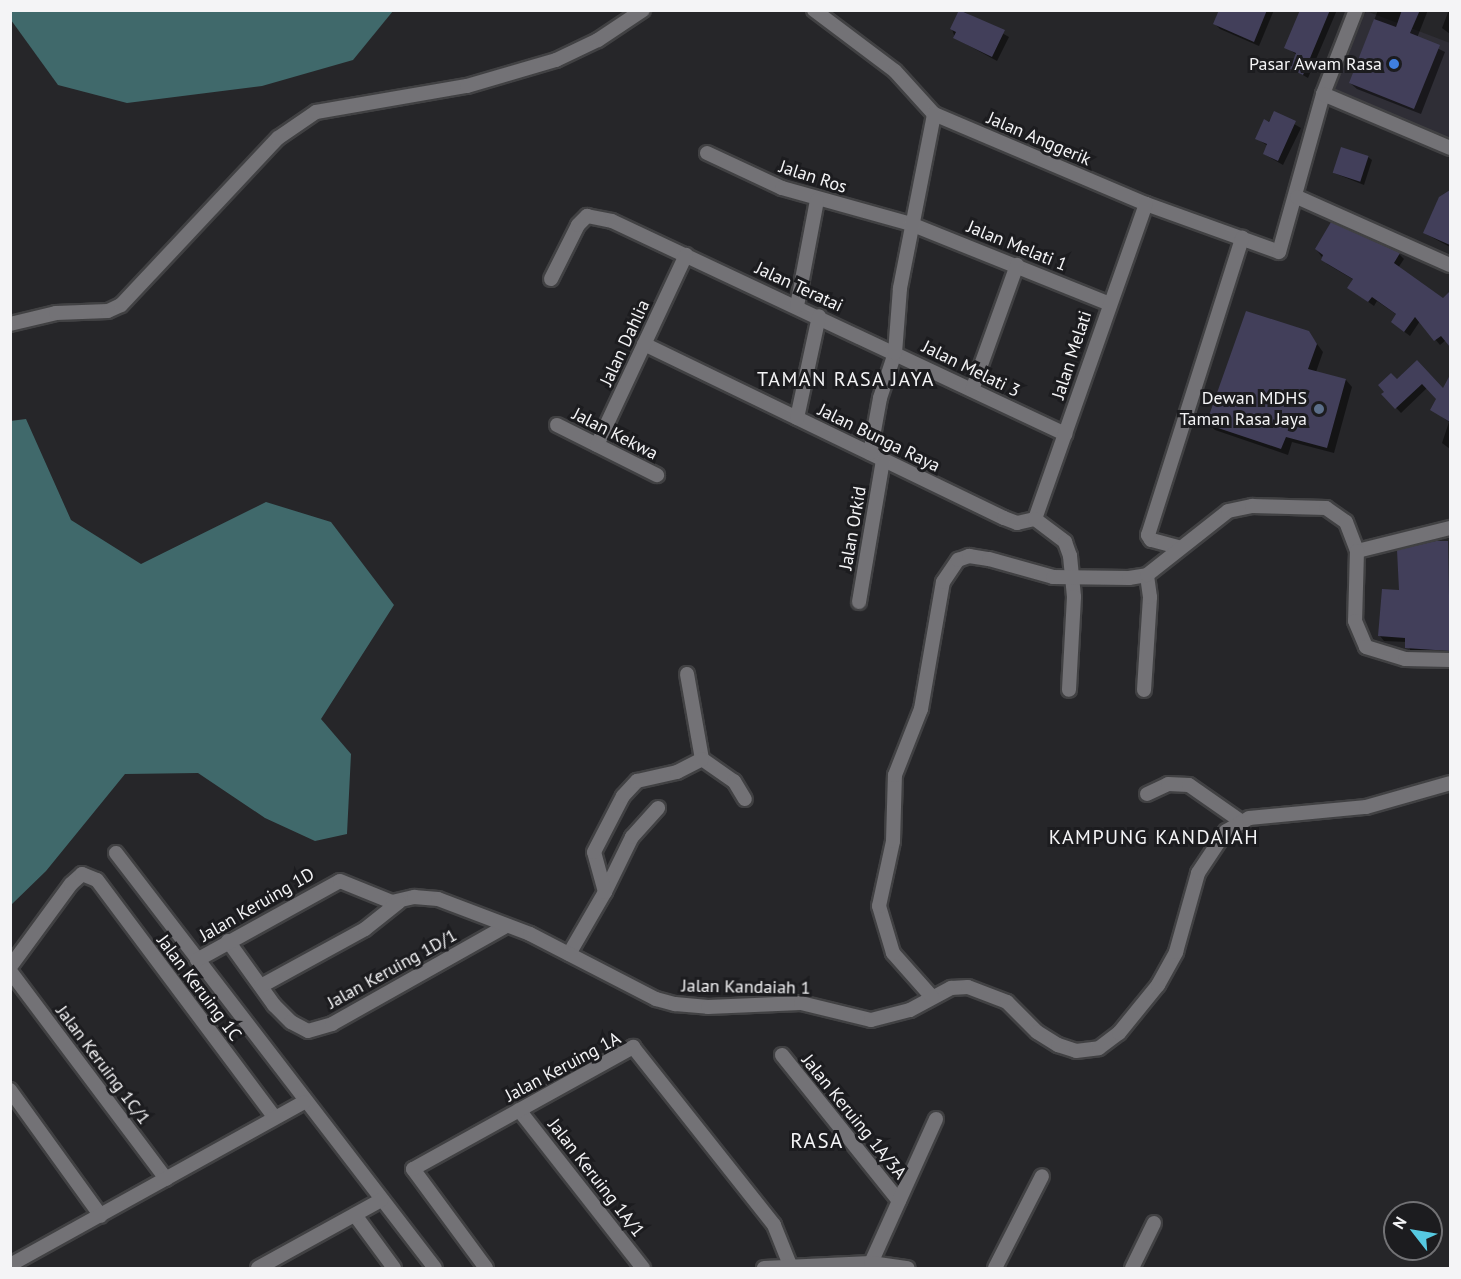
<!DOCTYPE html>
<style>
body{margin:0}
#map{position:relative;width:1461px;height:1279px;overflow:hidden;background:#262629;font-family:"PT Sans",sans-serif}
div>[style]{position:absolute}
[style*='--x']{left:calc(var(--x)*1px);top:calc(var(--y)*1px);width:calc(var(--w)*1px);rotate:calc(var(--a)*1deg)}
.built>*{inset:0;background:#2f2e36}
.water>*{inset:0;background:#40696b}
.shadow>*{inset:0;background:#0007}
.building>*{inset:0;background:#423f5a;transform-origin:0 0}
.roads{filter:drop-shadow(2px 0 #414143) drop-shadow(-2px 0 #414143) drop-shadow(0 2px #414143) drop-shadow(0 -2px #414143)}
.minor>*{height:14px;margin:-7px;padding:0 7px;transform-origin:7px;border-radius:7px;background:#737276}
.dots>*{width:16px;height:16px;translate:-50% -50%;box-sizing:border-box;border:3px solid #1c1c1f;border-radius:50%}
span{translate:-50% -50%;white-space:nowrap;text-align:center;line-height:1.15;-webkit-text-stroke:6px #1c1c1f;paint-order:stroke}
.poi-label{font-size:18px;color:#f4f4f6}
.right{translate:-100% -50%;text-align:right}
.street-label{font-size:18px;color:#f4f4f6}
.neighbourhood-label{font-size:20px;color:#f4f4f6;letter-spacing:1.5px}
.quarter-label{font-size:21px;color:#f4f4f6;letter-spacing:1.5px}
.frame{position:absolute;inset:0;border:12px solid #f4f4f6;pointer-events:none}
.north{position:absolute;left:1383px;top:1201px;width:60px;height:60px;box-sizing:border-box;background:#1c1c1f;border:2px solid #727275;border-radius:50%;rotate:301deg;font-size:16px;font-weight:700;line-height:24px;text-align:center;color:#f4f4f6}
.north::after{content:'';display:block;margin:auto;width:21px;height:27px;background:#56c9e1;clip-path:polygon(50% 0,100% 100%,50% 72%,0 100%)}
</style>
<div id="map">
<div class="built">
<div style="clip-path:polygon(1366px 11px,1450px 43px,1450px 143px,1333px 92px)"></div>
</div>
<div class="water">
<div style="clip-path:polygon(10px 11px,11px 10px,393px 11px,353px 60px,262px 86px,127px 103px,58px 85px,11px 20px)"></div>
<div style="clip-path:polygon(26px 419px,71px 520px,141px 564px,266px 502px,331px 522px,394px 605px,321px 719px,351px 754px,347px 834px,315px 841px,265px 818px,198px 773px,125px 774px,46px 871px,11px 905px,10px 421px)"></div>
</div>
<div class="shadow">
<div style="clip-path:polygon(961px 10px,1009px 37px,997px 61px,955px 38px,952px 29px)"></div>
<div style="clip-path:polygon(1221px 10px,1274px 10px,1259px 46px,1220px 29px,1215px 24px)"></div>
<div style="clip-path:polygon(1302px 10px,1337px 10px,1308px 78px,1291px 68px,1297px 55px,1286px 47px)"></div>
<div style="clip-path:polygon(1378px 10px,1428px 10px,1417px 38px,1445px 52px,1421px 114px,1357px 89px,1350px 83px)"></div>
<div style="clip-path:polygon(1449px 10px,1450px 10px,1450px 34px,1442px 28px)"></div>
<div style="clip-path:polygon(1275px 113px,1301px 128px,1283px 165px,1264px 154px,1268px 146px,1256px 138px)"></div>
<div style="clip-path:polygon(1368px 157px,1372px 160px,1364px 185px,1334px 173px)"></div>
<div style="clip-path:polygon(1449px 193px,1450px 194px,1450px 247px,1424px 233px)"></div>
<div style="clip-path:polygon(1332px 224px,1399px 254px,1404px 259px,1398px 268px,1443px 300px,1450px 293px,1450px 345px,1446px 340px,1440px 345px,1420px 321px,1410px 336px,1398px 327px,1397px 315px,1377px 301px,1374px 306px,1349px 288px,1354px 280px,1327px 264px,1316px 249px)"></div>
<div style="clip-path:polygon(1309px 333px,1323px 352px,1316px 372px,1346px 380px,1352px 387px,1334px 453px,1292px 442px,1288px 455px,1215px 430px,1208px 424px)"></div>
<div style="clip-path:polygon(1417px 363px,1443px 390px,1450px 378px,1450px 449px,1442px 443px,1449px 422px,1431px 409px,1438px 398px,1428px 387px,1401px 413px,1383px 394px)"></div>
<div style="clip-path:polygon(1447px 543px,1450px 656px,1411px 652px,1407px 642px,1384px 641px,1380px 636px,1401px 592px)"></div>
</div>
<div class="building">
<div style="clip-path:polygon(959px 10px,1005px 30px,992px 57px,953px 38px,956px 32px,950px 29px)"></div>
<div style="clip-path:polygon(1219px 10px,1267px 10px,1254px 42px,1213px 24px)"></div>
<div style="clip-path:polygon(1300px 10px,1330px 10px,1303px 75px,1290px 69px,1296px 53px,1284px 48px)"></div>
<div style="clip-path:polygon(1402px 10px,1420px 10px,1410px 33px,1440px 45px,1414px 109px,1349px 83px,1374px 19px,1396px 27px)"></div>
<div style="clip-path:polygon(1274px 111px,1296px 121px,1278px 161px,1263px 154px,1267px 144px,1255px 139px,1264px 119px,1269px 122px)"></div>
<div style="left:1341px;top:147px;width:29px;height:27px;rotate:18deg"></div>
<div style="clip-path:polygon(1450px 190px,1450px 245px,1423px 233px,1439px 197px)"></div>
<div style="clip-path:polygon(1331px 222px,1400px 253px,1394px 263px,1443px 298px,1450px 291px,1450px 347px,1441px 336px,1434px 341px,1415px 317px,1404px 332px,1391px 322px,1396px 314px,1372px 297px,1368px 302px,1347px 288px,1353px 279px,1321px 260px,1323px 255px,1315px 249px)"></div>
<div style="clip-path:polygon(1246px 311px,1309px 331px,1317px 344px,1308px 369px,1346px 379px,1327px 448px,1286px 437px,1281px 449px,1206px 424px)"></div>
<div style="clip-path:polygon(1417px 360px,1443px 388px,1450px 375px,1450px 422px,1430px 410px,1436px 399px,1422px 384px,1395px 409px,1381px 394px,1384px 392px,1378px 385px,1391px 373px,1397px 379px)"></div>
<div style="clip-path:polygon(1436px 541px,1448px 541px,1450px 651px,1405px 648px,1405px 638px,1378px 636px,1382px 589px,1399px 590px,1397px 550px)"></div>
</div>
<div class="roads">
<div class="minor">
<div style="--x:814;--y:10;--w:101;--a:37"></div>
<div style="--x:895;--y:71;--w:58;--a:47.8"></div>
<div style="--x:934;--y:114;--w:230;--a:23"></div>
<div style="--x:1146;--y:204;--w:141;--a:19.8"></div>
<div style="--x:1279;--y:252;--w:164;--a:-74.4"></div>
<div style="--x:1323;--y:94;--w:90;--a:-68.6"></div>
<div style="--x:1323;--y:94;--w:138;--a:23"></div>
<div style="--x:707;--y:153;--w:83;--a:25"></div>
<div style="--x:782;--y:188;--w:134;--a:15.6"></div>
<div style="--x:911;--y:224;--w:212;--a:21.9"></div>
<div style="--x:1297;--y:197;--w:167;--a:24"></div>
<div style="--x:551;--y:279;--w:60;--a:-63.4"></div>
<div style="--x:578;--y:225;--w:13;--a:-45"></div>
<div style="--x:587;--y:216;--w:25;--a:11"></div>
<div style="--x:612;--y:221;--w:501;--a:25.18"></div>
<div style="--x:797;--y:306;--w:108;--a:-79.3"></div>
<div style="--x:10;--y:324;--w:47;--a:-13.4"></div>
<div style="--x:56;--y:313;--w:52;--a:-2.2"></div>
<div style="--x:108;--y:311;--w:14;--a:-25"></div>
<div style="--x:121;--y:305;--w:229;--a:-46.8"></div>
<div style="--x:278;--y:138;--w:46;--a:-34.4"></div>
<div style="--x:316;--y:112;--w:153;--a:-9.8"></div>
<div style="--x:467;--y:86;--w:93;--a:-16.3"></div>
<div style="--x:556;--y:60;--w:47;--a:-25.5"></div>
<div style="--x:598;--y:40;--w:54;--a:-33.7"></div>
<div style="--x:644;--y:344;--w:400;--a:25.8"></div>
<div style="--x:1004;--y:518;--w:14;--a:21"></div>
<div style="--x:1017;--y:523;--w:18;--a:-13"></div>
<div style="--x:972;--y:390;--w:133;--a:-70.2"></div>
<div style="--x:797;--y:418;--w:104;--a:-77.8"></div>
<div style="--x:557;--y:425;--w:112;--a:26.6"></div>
<div style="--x:597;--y:445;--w:210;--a:-64.9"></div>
<div style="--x:870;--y:453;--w:56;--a:-79.7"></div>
<div style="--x:880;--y:398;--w:47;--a:-71.6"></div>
<div style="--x:895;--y:353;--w:65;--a:-85.6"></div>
<div style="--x:900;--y:288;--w:177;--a:-78.9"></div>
<div style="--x:1035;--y:519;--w:334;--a:-70.6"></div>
<div style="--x:1035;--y:519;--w:38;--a:37"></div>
<div style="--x:1065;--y:542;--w:15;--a:70"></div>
<div style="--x:1070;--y:556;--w:41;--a:84.4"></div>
<div style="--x:1074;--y:597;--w:93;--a:93.1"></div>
<div style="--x:1178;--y:547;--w:28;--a:-165"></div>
<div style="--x:1151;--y:540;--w:6;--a:-121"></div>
<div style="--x:1148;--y:535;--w:312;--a:-72.4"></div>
<div style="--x:1357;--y:551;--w:96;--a:-13.9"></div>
<div style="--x:859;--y:602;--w:144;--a:-80.4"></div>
<div style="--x:687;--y:674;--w:86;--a:80"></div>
<div style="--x:702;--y:759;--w:39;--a:35"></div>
<div style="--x:734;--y:781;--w:21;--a:59"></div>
<div style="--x:1144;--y:690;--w:93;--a:-86.3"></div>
<div style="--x:1150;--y:597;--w:22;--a:-98"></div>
<div style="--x:1147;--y:794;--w:23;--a:-25"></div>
<div style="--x:1168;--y:784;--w:21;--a:3"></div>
<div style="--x:1189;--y:785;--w:65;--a:34.9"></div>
<div style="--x:116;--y:853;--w:523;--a:52.45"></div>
<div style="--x:605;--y:892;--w:61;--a:-63.9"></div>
<div style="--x:632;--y:837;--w:39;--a:-48"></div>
<div style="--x:228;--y:941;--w:79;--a:54.3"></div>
<div style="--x:274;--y:1005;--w:24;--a:45"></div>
<div style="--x:291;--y:1022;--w:19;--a:28"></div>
<div style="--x:308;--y:1031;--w:25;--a:-16"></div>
<div style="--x:332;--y:1024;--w:197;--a:-29.4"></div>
<div style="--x:569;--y:954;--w:72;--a:-59.9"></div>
<div style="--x:605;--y:892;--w:41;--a:-105.4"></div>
<div style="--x:594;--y:852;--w:63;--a:-62.6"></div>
<div style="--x:623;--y:796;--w:21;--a:-47"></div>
<div style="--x:637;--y:781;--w:41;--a:-12.7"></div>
<div style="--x:677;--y:772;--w:28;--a:-27"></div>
<div style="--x:197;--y:960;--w:163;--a:-28.9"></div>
<div style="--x:340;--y:881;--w:56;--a:22"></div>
<div style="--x:392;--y:902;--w:23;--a:-13"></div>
<div style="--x:414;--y:897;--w:24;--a:5"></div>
<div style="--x:438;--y:899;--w:98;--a:20.8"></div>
<div style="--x:530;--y:934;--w:142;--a:27.3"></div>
<div style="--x:656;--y:999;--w:20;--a:15"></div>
<div style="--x:675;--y:1004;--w:33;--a:5"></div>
<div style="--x:708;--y:1007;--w:93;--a:-2.5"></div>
<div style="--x:801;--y:1003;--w:72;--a:13.7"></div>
<div style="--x:871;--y:1020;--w:40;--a:-14.4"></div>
<div style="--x:910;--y:1010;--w:47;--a:-28.2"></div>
<div style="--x:951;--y:988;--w:17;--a:-3"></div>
<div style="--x:968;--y:987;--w:42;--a:21"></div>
<div style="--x:1007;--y:1002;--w:42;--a:45"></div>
<div style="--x:1037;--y:1032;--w:25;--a:32"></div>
<div style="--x:1058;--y:1045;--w:19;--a:18"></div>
<div style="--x:1076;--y:1051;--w:23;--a:-7"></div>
<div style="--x:1099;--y:1048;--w:25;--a:-37"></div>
<div style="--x:1119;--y:1033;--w:62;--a:-50.9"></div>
<div style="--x:1158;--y:985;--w:38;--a:-61"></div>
<div style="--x:1176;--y:952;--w:82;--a:-74.4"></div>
<div style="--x:1198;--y:873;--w:50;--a:-56.3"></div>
<div style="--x:1226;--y:831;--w:26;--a:-29"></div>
<div style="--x:1249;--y:818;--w:118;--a:-5.4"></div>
<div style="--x:1366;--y:807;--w:87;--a:-15.9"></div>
<div style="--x:10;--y:967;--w:103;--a:-53.7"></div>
<div style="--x:71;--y:884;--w:15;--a:-42"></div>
<div style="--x:82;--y:874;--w:16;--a:22"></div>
<div style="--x:97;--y:880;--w:296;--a:53.2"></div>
<div style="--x:10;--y:971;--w:260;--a:53.1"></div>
<div style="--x:261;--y:986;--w:119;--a:-28.7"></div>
<div style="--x:365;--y:929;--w:43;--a:-38.5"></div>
<div style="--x:932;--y:997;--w:59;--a:-131.6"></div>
<div style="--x:893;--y:953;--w:49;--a:-106.6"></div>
<div style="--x:879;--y:906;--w:66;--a:-77.8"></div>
<div style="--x:893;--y:841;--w:66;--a:-88.3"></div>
<div style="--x:895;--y:775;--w:71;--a:-68.5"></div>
<div style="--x:921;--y:709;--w:129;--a:-80.2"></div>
<div style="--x:943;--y:582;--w:27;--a:-56"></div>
<div style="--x:958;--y:560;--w:12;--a:-20"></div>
<div style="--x:969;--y:556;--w:20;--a:9"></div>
<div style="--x:989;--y:559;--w:66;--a:15.7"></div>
<div style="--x:1053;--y:577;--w:76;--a:0.8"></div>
<div style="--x:1129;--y:578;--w:18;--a:-9"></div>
<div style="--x:1147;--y:575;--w:103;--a:-38.3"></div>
<div style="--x:1228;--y:511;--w:25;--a:-12"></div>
<div style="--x:1252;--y:506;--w:74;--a:1.5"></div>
<div style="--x:1326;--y:508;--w:24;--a:35"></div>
<div style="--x:1346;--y:522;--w:31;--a:69"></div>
<div style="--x:1357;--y:551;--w:70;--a:91.6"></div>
<div style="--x:1355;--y:621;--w:28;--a:67"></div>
<div style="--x:1366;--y:647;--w:41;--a:17.1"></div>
<div style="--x:1405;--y:659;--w:45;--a:1.3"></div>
<div style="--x:782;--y:1055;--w:187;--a:51.3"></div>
<div style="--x:10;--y:1090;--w:155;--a:54.2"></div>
<div style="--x:519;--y:1110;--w:201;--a:51.9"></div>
<div style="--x:355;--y:1215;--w:66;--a:53.7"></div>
<div style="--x:871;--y:1263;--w:158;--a:-65.7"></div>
<div style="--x:10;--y:1265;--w:336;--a:-29"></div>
<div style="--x:258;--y:1268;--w:141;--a:-28.9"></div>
<div style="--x:486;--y:1268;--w:123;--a:-126.4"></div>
<div style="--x:413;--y:1169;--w:252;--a:-29"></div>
<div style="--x:633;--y:1047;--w:227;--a:51.6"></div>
<div style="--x:774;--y:1225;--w:43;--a:68.2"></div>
<div style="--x:764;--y:1268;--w:107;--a:-2.7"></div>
<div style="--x:871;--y:1263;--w:37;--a:8"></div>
<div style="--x:995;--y:1268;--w:103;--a:-62.9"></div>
<div style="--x:1132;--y:1268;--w:50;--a:-63.9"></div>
</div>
</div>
<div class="dots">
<div style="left:1394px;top:64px;background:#3f7fe0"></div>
<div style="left:1319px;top:409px;background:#5c6f8a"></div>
</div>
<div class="poi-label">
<span class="right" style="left:1382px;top:64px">Pasar Awam Rasa</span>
<span class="right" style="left:1307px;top:409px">Dewan MDHS<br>Taman Rasa Jaya</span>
</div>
<div class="street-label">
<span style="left:1039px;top:139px;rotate:23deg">Jalan Anggerik</span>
<span style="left:813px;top:177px;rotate:18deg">Jalan Ros</span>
<span style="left:1017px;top:246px;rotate:22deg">Jalan Melati 1</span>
<span style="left:799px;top:287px;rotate:25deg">Jalan Teratai</span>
<span style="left:625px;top:343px;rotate:-65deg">Jalan Dahlia</span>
<span style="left:1072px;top:355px;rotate:-72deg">Jalan Melati</span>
<span style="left:971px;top:369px;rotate:26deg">Jalan Melati 3</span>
<span style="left:615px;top:434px;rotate:27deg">Jalan Kekwa</span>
<span style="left:879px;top:438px;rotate:26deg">Jalan Bunga Raya</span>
<span style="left:853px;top:528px;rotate:-80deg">Jalan Orkid</span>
<span style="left:257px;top:905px;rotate:-30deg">Jalan Keruing 1D</span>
<span style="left:392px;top:969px;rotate:-29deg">Jalan Keruing 1D/1</span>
<span style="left:746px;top:987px;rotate:1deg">Jalan Kandaiah 1</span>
<span style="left:199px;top:988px;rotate:53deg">Jalan Keruing 1C</span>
<span style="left:103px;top:1065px;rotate:53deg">Jalan Keruing 1C/1</span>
<span style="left:563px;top:1067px;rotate:-28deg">Jalan Keruing 1A</span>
<span style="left:854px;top:1117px;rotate:51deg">Jalan Keruing 1A/3A</span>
<span style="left:596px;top:1178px;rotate:52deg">Jalan Keruing 1A/1</span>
</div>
<div class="neighbourhood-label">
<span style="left:846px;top:379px">TAMAN RASA JAYA</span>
<span style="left:1154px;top:837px">KAMPUNG KANDAIAH</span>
</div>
<div class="quarter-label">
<span style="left:817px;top:1141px">RASA</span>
</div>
<div class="frame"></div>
<div class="north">N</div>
</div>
